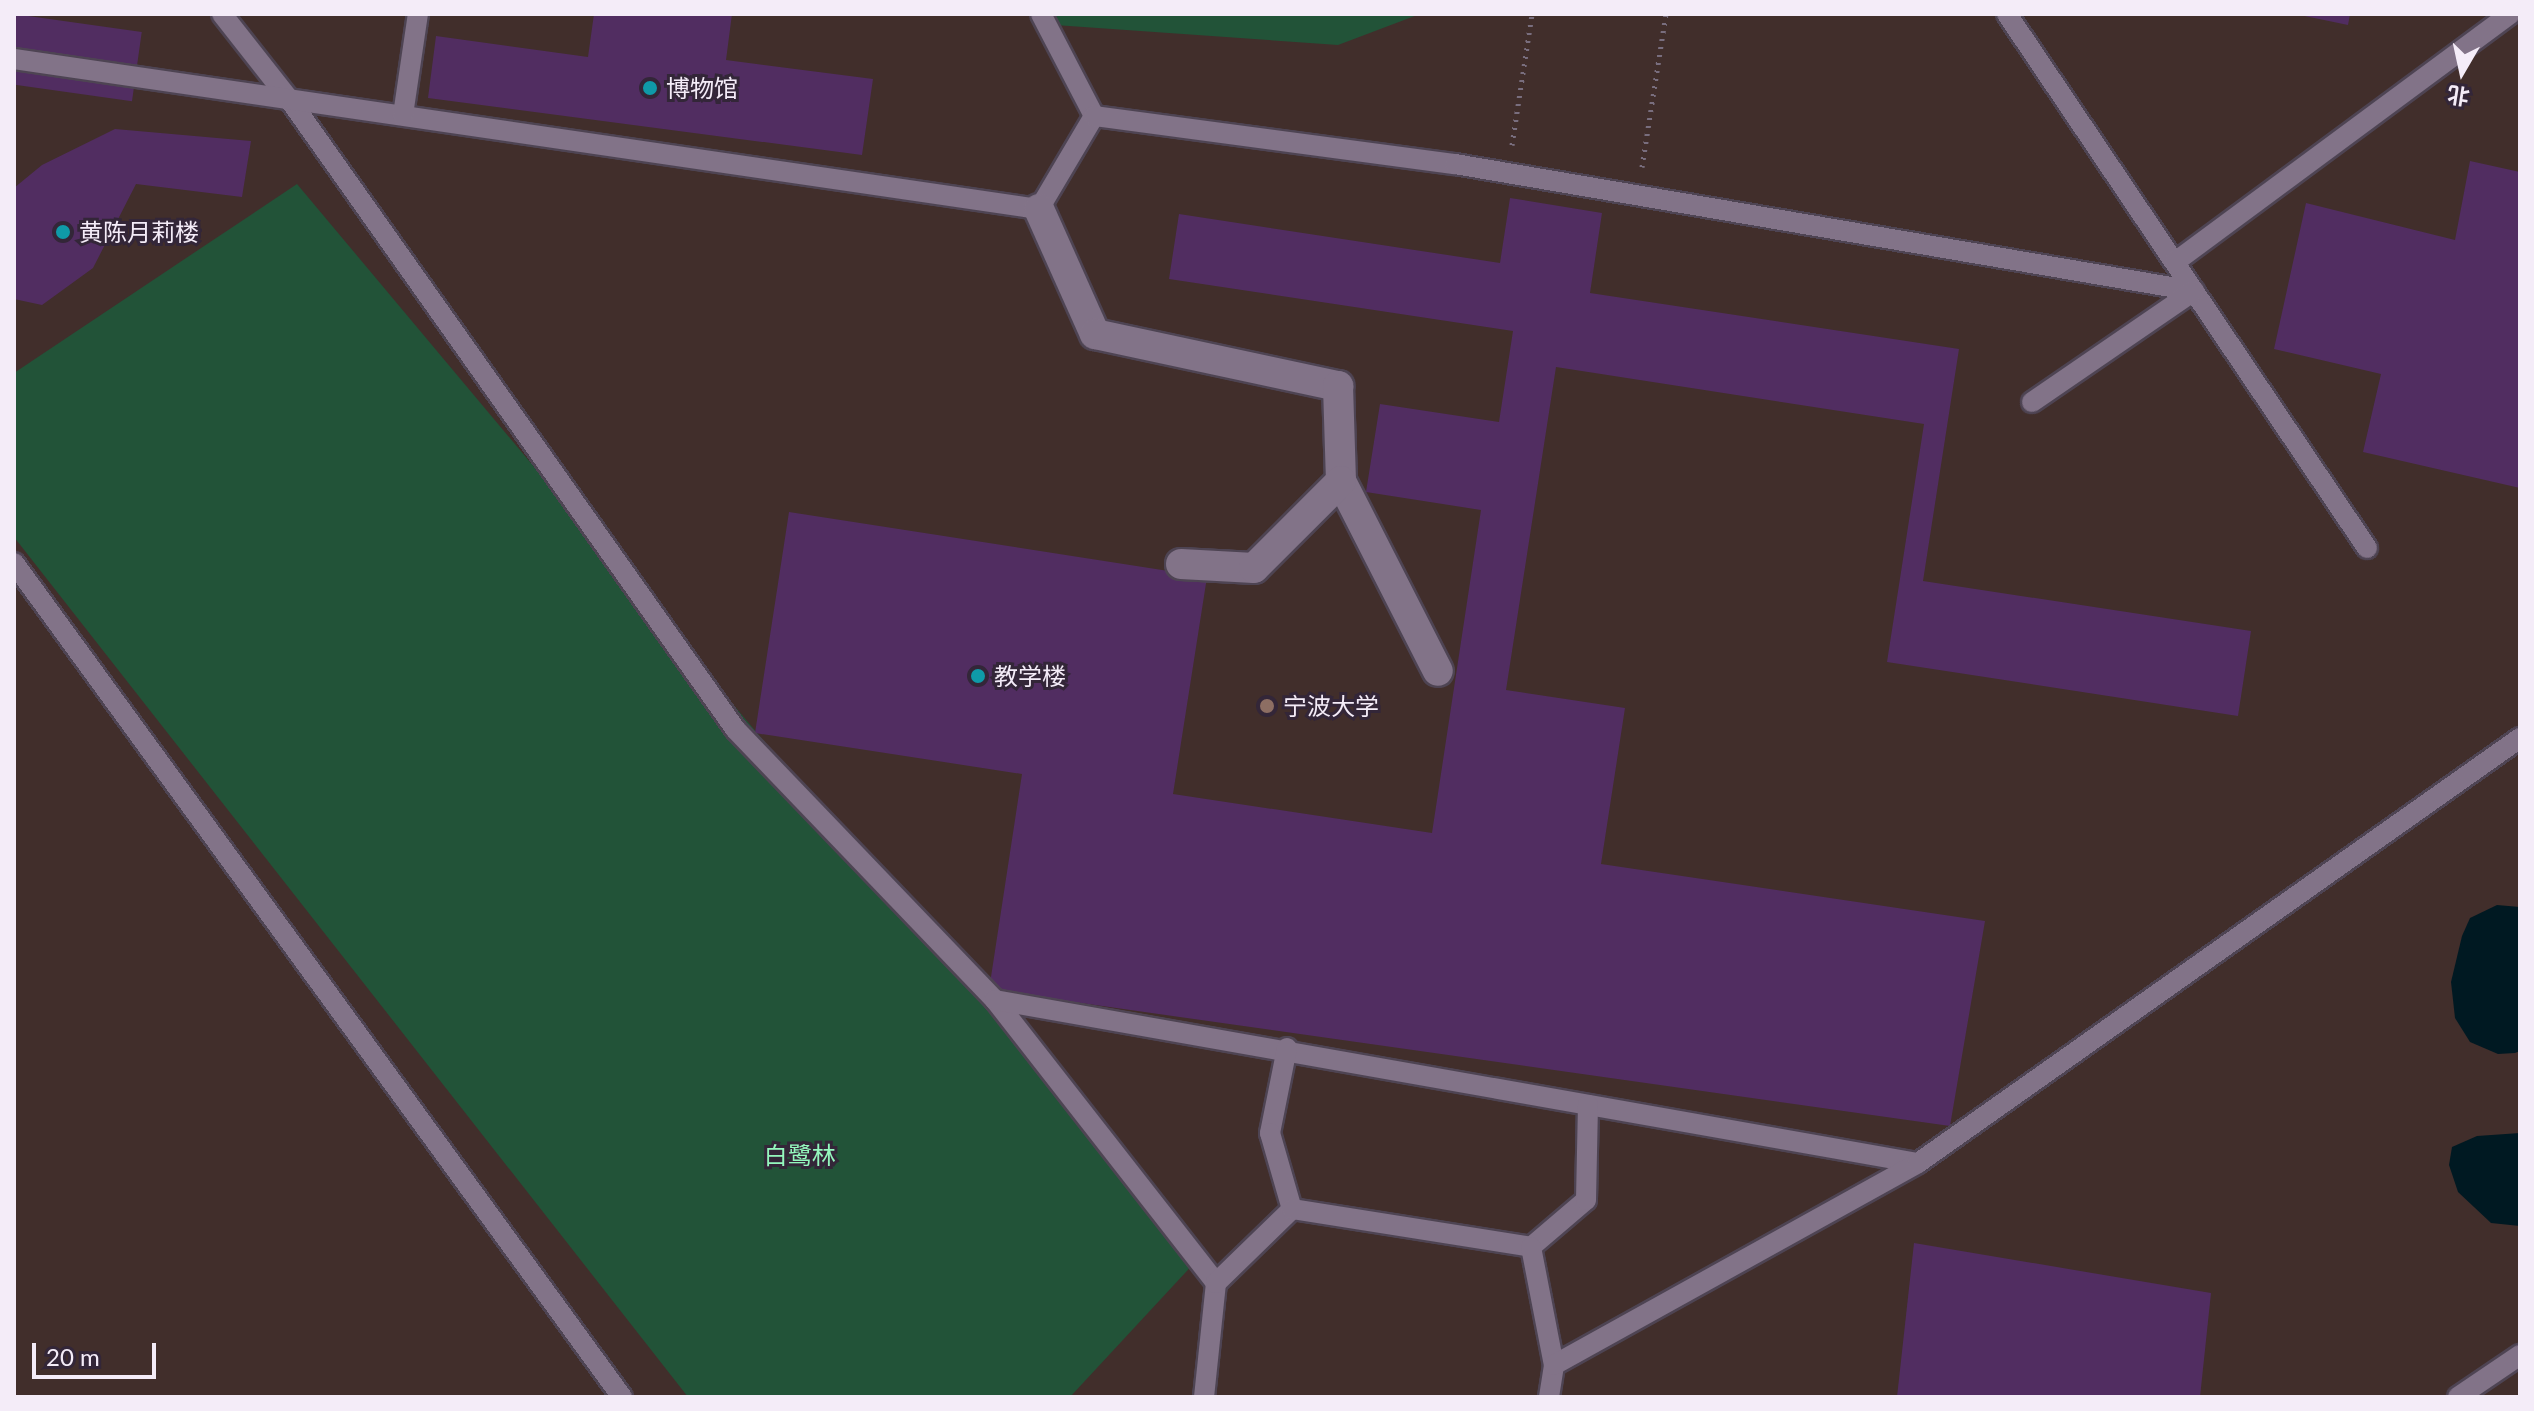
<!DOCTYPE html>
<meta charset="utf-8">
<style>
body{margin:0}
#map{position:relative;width:2534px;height:1411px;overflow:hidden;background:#332638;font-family:Lato,"Noto Sans SC",sans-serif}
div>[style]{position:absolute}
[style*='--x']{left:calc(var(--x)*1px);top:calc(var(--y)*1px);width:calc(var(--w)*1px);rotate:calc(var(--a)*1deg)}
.education>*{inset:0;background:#412e2b;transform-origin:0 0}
.green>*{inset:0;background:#225338}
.water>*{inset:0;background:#001922}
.building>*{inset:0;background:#512d61;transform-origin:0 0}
.path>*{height:5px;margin-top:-2.5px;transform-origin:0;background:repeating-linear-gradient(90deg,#796e7e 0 2px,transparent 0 8px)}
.roads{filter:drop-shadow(2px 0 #4e4453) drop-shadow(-2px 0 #4e4453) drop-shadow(0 2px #4e4453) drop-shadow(0 -2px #4e4453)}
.service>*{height:20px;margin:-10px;padding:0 10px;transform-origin:10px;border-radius:10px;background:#827388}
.pedestrian>*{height:30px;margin:-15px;padding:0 15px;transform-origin:15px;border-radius:15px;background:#827388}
.dots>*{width:22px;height:22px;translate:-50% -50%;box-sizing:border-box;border:4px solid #332638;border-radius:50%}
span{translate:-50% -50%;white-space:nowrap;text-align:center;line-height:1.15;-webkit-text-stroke:6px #332638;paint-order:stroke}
.poi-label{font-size:24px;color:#f4ecf8}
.left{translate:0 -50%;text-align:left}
.park-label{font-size:24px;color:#94f8bd}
.frame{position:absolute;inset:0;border:16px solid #f4ecf8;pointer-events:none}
.north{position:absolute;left:2422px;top:32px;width:80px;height:80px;-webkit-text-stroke:6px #332638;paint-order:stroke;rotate:189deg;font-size:22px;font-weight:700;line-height:32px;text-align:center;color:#f4ecf8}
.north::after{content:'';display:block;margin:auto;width:28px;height:36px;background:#f4ecf8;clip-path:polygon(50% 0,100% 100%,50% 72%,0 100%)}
.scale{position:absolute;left:32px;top:1343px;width:124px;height:36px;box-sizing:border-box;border:4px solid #f4ecf8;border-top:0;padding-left:10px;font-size:24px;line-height:28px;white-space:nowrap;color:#f4ecf8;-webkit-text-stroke:6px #332638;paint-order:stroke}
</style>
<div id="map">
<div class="education">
<div style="left:14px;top:14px;width:2506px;height:1383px"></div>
</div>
<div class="green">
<div style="clip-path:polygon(1040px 14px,1420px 14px,1338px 45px,1055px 25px)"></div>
<div style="clip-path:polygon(297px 184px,1198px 1259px,1070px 1397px,688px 1397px,14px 537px,14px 373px)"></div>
</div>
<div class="water">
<div style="clip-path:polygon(2497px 905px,2520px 907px,2520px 1051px,2515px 1053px,2498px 1054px,2470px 1042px,2455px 1018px,2451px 982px,2462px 936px,2470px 918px)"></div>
<div style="clip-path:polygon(2520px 1133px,2520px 1226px,2491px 1223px,2458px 1192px,2449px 1165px,2452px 1147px,2477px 1136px)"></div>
</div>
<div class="building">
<div style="left:14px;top:14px;width:129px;height:70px;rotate:8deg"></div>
<div style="clip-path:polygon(594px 14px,732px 14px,726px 60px,873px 79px,862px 155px,428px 98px,436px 36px,588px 57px)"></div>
<div style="clip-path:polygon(2295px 14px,2350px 14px,2348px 25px)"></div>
<div style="clip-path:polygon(115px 129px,251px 141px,242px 197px,136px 184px,93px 268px,42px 305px,14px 299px,14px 188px,42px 165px)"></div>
<div style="clip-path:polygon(2470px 161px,2520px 172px,2520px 488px,2363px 452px,2381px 374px,2274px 349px,2306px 203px,2455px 240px)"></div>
<div style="clip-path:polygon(1510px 198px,1602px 213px,1590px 293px,1959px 349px,1923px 581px,2251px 631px,2238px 716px,1887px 662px,1924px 424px,1556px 367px,1506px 690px,1625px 708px,1601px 864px,1985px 921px,1950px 1126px,989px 990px,1022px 774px,755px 733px,789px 512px,1207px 577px,1173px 794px,1432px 833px,1481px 510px,1366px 492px,1380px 404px,1499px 422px,1513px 331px,1169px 279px,1179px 214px,1500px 263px)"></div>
<div style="clip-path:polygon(1914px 1243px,2211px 1293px,2200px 1397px,1897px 1397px)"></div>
</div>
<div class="path">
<div style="--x:1512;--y:145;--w:133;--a:-81.3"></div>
<div style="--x:1642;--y:167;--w:155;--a:-81.1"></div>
</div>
<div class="roads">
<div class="service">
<div style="--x:222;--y:14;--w:108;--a:51.8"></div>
<div style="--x:289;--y:99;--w:773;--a:54.69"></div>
<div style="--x:736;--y:730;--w:374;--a:46.2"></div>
<div style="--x:995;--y:1000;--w:359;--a:52"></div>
<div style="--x:1216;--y:1283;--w:115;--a:96"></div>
<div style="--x:1041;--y:14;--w:115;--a:62.5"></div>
<div style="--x:2007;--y:14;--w:644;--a:56.01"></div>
<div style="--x:14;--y:59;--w:1036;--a:8.33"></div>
<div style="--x:1039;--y:209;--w:108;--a:-59.4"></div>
<div style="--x:403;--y:115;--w:102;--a:-81.6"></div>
<div style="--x:1094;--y:116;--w:364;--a:7.6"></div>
<div style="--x:1455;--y:164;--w:750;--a:9.75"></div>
<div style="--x:2175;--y:262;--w:417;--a:-36.5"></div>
<div style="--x:2032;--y:402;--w:196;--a:-34.4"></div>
<div style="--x:14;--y:563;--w:1032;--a:53.91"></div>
<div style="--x:995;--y:1000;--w:937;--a:10.02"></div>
<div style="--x:1287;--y:1048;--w:87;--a:101.3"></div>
<div style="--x:1270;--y:1133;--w:79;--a:73.9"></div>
<div style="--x:1531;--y:1247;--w:72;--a:-40.5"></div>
<div style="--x:1586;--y:1200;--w:95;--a:-88.8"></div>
<div style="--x:1216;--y:1283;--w:106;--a:-44.2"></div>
<div style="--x:1292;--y:1209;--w:242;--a:9"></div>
<div style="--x:1531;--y:1247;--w:120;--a:79"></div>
<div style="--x:1549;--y:1397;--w:32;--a:-81"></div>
<div style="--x:1554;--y:1365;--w:416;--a:-29"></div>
<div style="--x:1918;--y:1163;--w:737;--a:-35.22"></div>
<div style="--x:2458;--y:1397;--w:75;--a:-34.1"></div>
</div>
<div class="pedestrian">
<div style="--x:1039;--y:209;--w:137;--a:65.9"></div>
<div style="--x:1095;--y:334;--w:249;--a:12.1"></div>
<div style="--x:1338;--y:386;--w:95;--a:88.2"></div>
<div style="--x:1341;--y:481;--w:213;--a:63"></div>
<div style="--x:1181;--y:564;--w:73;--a:3.1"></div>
<div style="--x:1254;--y:568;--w:123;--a:-45"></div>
</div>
</div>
<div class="dots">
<div style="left:650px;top:88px;background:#0f9aa8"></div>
<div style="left:63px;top:232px;background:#0f9aa8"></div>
<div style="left:978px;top:676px;background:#0f9aa8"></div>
<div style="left:1267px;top:706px;background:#8d6e63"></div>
</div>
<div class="poi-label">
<span class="left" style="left:666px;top:88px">博物馆</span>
<span class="left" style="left:79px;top:232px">黄陈月莉楼</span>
<span class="left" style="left:994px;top:676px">教学楼</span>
<span class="left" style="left:1283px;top:706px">宁波大学</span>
</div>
<div class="park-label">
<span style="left:800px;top:1155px">白鹭林</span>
</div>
<div class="frame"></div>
<div class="north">北</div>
<div class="scale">20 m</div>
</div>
